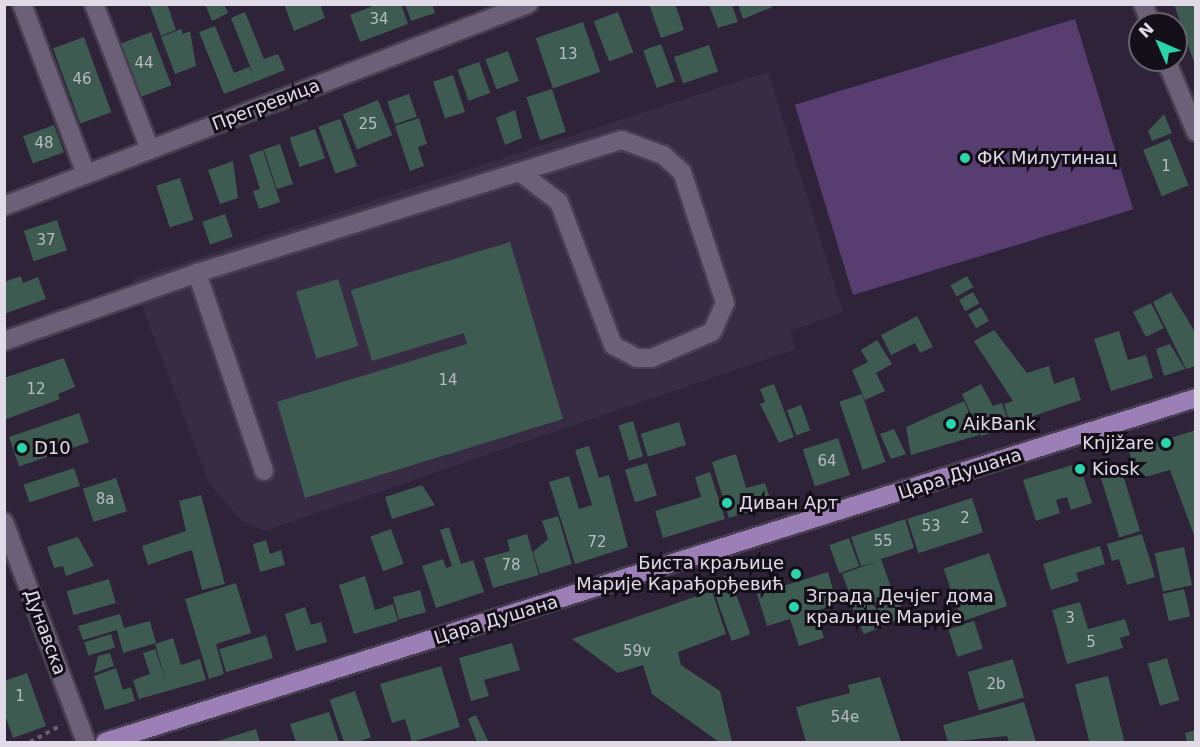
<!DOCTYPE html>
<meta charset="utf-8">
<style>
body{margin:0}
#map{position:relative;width:1200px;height:747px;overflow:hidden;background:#2e2338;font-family:"DejaVu Sans",sans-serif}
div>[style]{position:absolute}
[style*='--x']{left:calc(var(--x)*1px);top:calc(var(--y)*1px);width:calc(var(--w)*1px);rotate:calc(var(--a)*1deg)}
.built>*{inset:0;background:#382c45}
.green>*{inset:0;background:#583e70;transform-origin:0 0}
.building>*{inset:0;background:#3d5b51;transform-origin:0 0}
.path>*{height:4px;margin-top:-2px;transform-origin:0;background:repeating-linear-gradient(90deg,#695f72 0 4.5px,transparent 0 9px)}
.roads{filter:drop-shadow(2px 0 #473e4f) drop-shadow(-2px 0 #473e4f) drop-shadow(0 2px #473e4f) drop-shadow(0 -2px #473e4f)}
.minor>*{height:18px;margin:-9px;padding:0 9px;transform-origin:9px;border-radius:9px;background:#6c6078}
.major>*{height:18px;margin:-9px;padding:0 9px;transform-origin:9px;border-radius:9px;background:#9b7fb6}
.dots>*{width:16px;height:16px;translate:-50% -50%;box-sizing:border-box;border:3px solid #140f18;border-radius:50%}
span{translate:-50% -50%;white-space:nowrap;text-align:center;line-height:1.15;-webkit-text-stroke:6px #140f18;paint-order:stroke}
.number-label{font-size:15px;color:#b8bbc2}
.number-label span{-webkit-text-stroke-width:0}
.street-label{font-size:18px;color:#e1dbe8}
.poi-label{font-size:18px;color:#e1dbe8}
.left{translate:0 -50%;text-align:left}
.right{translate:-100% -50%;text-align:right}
.frame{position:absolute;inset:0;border:6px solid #e1dbe8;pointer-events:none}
.north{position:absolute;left:1128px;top:12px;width:60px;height:60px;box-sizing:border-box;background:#140f18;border:2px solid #66616b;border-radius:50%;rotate:315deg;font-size:16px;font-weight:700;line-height:24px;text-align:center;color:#e1dbe8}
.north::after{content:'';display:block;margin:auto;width:21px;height:27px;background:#2bd5ac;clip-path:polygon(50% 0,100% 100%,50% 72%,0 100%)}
</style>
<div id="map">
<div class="built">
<div style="clip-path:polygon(768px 72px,843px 312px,790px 331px,796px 349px,264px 531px,241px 520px,209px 483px,132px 279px)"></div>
</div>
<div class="green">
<div style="left:1075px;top:19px;width:199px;height:293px;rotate:73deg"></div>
</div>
<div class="building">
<div style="clip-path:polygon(167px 4px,176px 30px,161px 36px,150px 6px)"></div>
<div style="clip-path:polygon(205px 4px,224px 4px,228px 13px,212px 21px)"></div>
<div style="clip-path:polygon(284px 4px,320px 4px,325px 18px,294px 31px)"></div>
<div style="clip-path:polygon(378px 4px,401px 4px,408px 24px,360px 42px,350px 15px)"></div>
<div style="clip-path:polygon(405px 4px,432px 4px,435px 13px,411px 21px)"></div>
<div style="clip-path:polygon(649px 4px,675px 4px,684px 30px,661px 38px)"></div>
<div style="clip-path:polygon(738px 4px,771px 4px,772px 7px,743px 19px)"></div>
<div style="clip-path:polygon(1174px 4px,1196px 4px,1196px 65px,1195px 65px)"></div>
<div style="clip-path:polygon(709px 5px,732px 5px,738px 22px,718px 28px)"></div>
<div style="clip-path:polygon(245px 12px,264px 59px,278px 54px,285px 70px,224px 94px,199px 32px,215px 26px,234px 73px,249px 67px,253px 74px,231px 18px)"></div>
<div style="left:618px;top:12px;width:43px;height:26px;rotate:69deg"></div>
<div style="left:583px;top:22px;width:53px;height:50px;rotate:71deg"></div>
<div style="clip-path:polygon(181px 29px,183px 34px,190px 31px,196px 66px,175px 74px,161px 37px)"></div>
<div style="left:151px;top:32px;width:57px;height:34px;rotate:69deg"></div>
<div style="left:84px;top:37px;width:80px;height:33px;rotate:70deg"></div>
<div style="left:661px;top:44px;width:40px;height:19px;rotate:70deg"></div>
<div style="left:709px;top:45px;width:28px;height:37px;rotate:71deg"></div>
<div style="left:508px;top:51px;width:32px;height:24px;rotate:70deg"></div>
<div style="left:479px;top:62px;width:33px;height:23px;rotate:70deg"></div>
<div style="left:453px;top:75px;width:39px;height:21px;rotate:72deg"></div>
<div style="left:552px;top:89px;width:45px;height:27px;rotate:72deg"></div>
<div style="left:409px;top:94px;width:24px;height:23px;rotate:71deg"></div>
<div style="left:378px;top:100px;width:38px;height:38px;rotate:68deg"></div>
<div style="clip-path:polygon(515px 110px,522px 138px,505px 145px,496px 118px)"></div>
<div style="clip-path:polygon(1164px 114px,1172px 133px,1152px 141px,1148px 131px)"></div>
<div style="clip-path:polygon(419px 118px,427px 144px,418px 147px,424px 166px,410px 171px,395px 126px)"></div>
<div style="left:340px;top:119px;width:50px;height:23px;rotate:70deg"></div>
<div style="left:54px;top:125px;width:29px;height:33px;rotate:70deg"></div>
<div style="left:315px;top:129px;width:31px;height:27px;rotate:71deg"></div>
<div style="left:1170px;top:139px;width:50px;height:29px;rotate:68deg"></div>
<div style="left:280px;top:144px;width:42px;height:17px;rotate:72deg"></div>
<div style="clip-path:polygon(263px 150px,280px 202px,259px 209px,253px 191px,260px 189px,249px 155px)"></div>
<div style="clip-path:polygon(233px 161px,238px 198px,220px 204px,208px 170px)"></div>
<div style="left:180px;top:178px;width:44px;height:25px;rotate:72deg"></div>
<div style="left:225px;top:214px;width:24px;height:24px;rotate:71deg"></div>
<div style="left:57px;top:220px;width:32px;height:35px;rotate:72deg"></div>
<div style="clip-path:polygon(510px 242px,563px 419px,305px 498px,277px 402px,467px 344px,464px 333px,372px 361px,351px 290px)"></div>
<div style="clip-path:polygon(21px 276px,23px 283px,38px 277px,46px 299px,4px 314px,4px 282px)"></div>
<div style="left:967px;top:276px;width:13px;height:19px;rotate:61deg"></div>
<div style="left:338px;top:279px;width:70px;height:44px;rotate:73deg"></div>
<div style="left:973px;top:292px;width:13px;height:16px;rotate:61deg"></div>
<div style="clip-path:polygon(1171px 292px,1196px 334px,1196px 366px,1186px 369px,1153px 302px)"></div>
<div style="left:1151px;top:303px;width:28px;height:20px;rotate:63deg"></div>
<div style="left:981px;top:307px;width:16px;height:15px;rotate:60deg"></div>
<div style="clip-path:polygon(917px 316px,933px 347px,920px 353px,915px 343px,891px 355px,881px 335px)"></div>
<div style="clip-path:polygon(994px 330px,1027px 373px,1049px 366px,1054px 384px,1074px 377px,1081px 400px,1010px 424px,1004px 404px,1013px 401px,974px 341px)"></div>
<div style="clip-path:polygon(1119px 331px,1128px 360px,1146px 355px,1153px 378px,1111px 391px,1094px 339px)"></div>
<div style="clip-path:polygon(877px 340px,892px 364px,876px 373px,885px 391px,865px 400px,852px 370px,868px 362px,861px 350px)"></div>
<div style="clip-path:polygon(1170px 344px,1185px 369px,1164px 376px,1156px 349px)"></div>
<div style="clip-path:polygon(64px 358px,75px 387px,58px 394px,60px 399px,4px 420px,4px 378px)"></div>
<div style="clip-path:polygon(774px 384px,794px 437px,779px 443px,760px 404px,765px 402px,760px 389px)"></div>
<div style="clip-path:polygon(981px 384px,993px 406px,1002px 403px,1010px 427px,981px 436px,962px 394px)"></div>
<div style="left:862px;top:394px;width:72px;height:24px;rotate:71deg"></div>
<div style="clip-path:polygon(964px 401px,979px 435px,911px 455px,906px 427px)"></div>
<div style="left:801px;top:405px;width:27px;height:15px;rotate:70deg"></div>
<div style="left:79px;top:413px;width:31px;height:74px;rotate:71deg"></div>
<div style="left:633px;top:421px;width:37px;height:15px;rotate:74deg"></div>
<div style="left:679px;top:422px;width:24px;height:40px;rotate:73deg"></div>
<div style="clip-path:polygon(894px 429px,906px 454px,891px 459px,880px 434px)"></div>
<div style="clip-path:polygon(1196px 430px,1196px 538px,1195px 538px,1170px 470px,1138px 479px,1129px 451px)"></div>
<div style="left:838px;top:438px;width:39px;height:37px;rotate:72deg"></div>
<div style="clip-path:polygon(589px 446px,599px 478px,609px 475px,628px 547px,575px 564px,549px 482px,569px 476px,579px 509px,592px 505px,575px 450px)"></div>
<div style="clip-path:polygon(736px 454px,746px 488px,765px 483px,772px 505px,729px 518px,712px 462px)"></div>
<div style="left:647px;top:463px;width:34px;height:23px;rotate:73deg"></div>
<div style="clip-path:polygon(1079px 463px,1092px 503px,1071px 510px,1067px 497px,1056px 500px,1060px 513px,1036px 521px,1023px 480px)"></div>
<div style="left:1120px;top:465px;width:69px;height:22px;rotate:73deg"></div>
<div style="left:74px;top:468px;width:19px;height:53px;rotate:72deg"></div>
<div style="clip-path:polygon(710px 472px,725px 519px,663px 538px,655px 511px,701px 497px,695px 477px)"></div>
<div style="left:116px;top:478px;width:35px;height:35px;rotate:72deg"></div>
<div style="clip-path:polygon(422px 485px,435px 505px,392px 519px,385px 497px)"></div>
<div style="clip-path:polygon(201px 495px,225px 584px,202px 590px,192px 550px,148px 565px,142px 546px,186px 531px,179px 501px)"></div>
<div style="left:972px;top:498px;width:36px;height:68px;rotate:72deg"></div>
<div style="clip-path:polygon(558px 516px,572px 564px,540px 574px,533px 552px,548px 539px,542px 521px)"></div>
<div style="clip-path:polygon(905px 519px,914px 548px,881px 559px,894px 596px,875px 603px,870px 590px,851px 597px,842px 574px,878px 561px,861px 566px,851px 537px)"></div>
<div style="clip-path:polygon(449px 527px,461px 564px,473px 560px,484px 592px,436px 608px,422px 566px,443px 559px,446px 568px,452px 566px,440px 530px)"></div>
<div style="left:391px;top:529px;width:37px;height:22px;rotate:70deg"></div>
<div style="clip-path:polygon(527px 534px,539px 575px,493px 588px,484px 558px,510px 551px,507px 540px)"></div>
<div style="clip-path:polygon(1142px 534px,1155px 577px,1127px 585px,1119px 559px,1112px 561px,1107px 544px)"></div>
<div style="clip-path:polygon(78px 537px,94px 566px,66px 576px,63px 566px,54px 568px,47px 547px)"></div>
<div style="left:849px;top:538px;width:30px;height:21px;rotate:70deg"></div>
<div style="clip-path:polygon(266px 540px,270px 554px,281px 550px,285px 565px,260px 572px,253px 544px)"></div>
<div style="clip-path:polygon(1100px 546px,1105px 564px,1076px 573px,1079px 581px,1051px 590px,1043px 564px)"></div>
<div style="left:1184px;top:547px;width:39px;height:30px;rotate:78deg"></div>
<div style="left:989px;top:553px;width:56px;height:48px;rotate:71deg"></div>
<div style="clip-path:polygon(828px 572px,837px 604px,816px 611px,824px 638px,799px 646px,790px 619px,767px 626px,757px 594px)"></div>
<div style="left:729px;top:575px;width:63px;height:20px;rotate:70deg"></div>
<div style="clip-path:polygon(365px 576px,375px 610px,393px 604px,398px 621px,354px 634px,339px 585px)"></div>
<div style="left:109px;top:579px;width:25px;height:44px;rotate:74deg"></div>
<div style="clip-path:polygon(236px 583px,251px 633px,216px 644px,224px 674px,209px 679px,185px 599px)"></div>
<div style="left:1184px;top:589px;width:28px;height:22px;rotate:77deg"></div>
<div style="left:420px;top:590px;width:23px;height:28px;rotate:75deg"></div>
<div style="clip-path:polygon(712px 591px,726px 634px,678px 652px,681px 665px,720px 691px,732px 742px,719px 742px,652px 694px,643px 665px,618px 673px,572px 639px)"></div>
<div style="left:869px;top:593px;width:36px;height:21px;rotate:67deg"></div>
<div style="left:897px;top:597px;width:21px;height:22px;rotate:67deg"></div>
<div style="clip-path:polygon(1080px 602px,1088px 629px,1125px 619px,1130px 635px,1120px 638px,1123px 648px,1067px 664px,1052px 610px)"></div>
<div style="clip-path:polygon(305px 607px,311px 625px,321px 622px,327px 642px,296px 651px,285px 614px)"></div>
<div style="clip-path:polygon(120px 614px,124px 628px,150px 621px,156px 643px,123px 653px,117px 630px,83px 640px,78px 626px)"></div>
<div style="left:974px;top:621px;width:29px;height:27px;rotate:72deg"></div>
<div style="left:111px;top:634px;width:14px;height:28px;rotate:73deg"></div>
<div style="left:266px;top:635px;width:24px;height:49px;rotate:73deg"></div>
<div style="clip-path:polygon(173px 638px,181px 665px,200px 659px,206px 680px,139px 699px,133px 680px,150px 674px,143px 653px,155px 649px,166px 681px,155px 644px)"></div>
<div style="clip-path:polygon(512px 643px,520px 670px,484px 680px,489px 696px,471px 701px,459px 658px)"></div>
<div style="clip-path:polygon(110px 653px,114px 666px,94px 673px,98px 656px)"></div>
<div style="left:1167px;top:658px;width:44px;height:20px;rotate:74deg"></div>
<div style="left:1013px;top:659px;width:40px;height:47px;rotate:74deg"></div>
<div style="clip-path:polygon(441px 666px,460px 727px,412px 742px,405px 719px,392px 723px,380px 684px)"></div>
<div style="clip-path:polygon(116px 668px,123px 690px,131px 687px,135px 701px,105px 710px,94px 676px)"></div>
<div style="clip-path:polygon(27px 673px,46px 726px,13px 738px,4px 712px,4px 681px)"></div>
<div style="left:1108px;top:676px;width:68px;height:34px;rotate:76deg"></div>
<div style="clip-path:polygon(880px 677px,901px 742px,806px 742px,796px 707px,850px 693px,848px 685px)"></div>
<div style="left:355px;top:691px;width:49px;height:27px;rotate:71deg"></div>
<div style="clip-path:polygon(1024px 702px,1036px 742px,1009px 742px,1007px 736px,948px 742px,943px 725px)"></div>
<div style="clip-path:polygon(329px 712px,339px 742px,296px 742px,290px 724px)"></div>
<div style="clip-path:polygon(476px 715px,486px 737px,489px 742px,477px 742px,468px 719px)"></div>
<div style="clip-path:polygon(256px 729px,260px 742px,215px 742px)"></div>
<div style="clip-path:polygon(1196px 730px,1196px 742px,1187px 742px,1185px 733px)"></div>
</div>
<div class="path">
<div style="--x:30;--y:742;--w:36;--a:-28"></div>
</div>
<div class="roads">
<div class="minor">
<div style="--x:22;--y:4;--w:182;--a:69.4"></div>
<div style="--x:94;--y:4;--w:156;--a:69"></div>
<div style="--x:1143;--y:4;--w:22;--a:68"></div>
<div style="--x:1166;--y:60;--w:78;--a:67.4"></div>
<div style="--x:4;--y:206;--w:562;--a:-21.08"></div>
<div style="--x:197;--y:273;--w:209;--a:71.3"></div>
<div style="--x:4;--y:341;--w:205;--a:-19.4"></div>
<div style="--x:197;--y:273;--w:445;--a:-17.4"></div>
<div style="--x:622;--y:140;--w:44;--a:20.1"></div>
<div style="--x:663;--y:155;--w:25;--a:42"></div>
<div style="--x:682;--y:172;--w:138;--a:71.8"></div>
<div style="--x:725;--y:303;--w:32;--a:114"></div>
<div style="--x:712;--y:332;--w:65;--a:156.6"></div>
<div style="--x:652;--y:358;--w:15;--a:180"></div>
<div style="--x:637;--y:358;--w:27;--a:-152"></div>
<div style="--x:613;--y:345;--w:153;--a:-110.7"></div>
<div style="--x:559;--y:202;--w:48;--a:-142.7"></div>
<div style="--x:4;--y:522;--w:235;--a:69.6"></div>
</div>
<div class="major">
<div style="--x:105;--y:742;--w:1144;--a:-17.5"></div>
</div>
</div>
<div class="dots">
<div style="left:965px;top:158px;background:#2bd5ac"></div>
<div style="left:951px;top:424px;background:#2bd5ac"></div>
<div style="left:1166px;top:443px;background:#2bd5ac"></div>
<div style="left:22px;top:448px;background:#2bd5ac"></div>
<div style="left:1080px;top:469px;background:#2bd5ac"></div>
<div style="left:727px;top:503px;background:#2bd5ac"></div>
<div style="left:796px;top:574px;background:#2bd5ac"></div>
<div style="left:794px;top:607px;background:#2bd5ac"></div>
</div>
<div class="number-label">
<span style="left:379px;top:20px">34</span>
<span style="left:568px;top:55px">13</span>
<span style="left:144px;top:64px">44</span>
<span style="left:82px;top:80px">46</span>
<span style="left:368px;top:125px">25</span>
<span style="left:44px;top:144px">48</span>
<span style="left:1166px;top:167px">1</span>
<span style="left:46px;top:241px">37</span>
<span style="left:448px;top:381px">14</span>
<span style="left:36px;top:390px">12</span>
<span style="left:827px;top:462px">64</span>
<span style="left:105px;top:500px">8a</span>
<span style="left:965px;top:519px">2</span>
<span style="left:931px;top:527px">53</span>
<span style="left:883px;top:542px">55</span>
<span style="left:597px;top:543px">72</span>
<span style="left:511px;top:566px">78</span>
<span style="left:1070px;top:619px">3</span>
<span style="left:1091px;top:643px">5</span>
<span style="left:637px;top:652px">59v</span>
<span style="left:996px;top:685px">2b</span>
<span style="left:20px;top:697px">1</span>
<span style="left:845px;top:718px">54e</span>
</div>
<div class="street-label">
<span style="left:266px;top:105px;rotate:-21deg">Прегревица</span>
<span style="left:960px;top:474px;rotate:-18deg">Цара Душана</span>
<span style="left:496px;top:620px;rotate:-17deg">Цара Душана</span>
<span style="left:45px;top:632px;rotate:70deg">Дунавска</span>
</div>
<div class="poi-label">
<span class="left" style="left:977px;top:158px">ФК Милутинац</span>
<span class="left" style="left:963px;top:424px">AikBank</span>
<span class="right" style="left:1154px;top:443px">Knjižare</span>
<span class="left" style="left:34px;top:448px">D10</span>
<span class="left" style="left:1092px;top:469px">Kiosk</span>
<span class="left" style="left:739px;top:503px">Диван Арт</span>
<span class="right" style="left:784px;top:574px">Биста краљице<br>Марије Карађорђевић</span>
<span class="left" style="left:806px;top:607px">Зграда Дечјег дома<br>краљице Марије</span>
</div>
<div class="frame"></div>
<div class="north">N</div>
</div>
